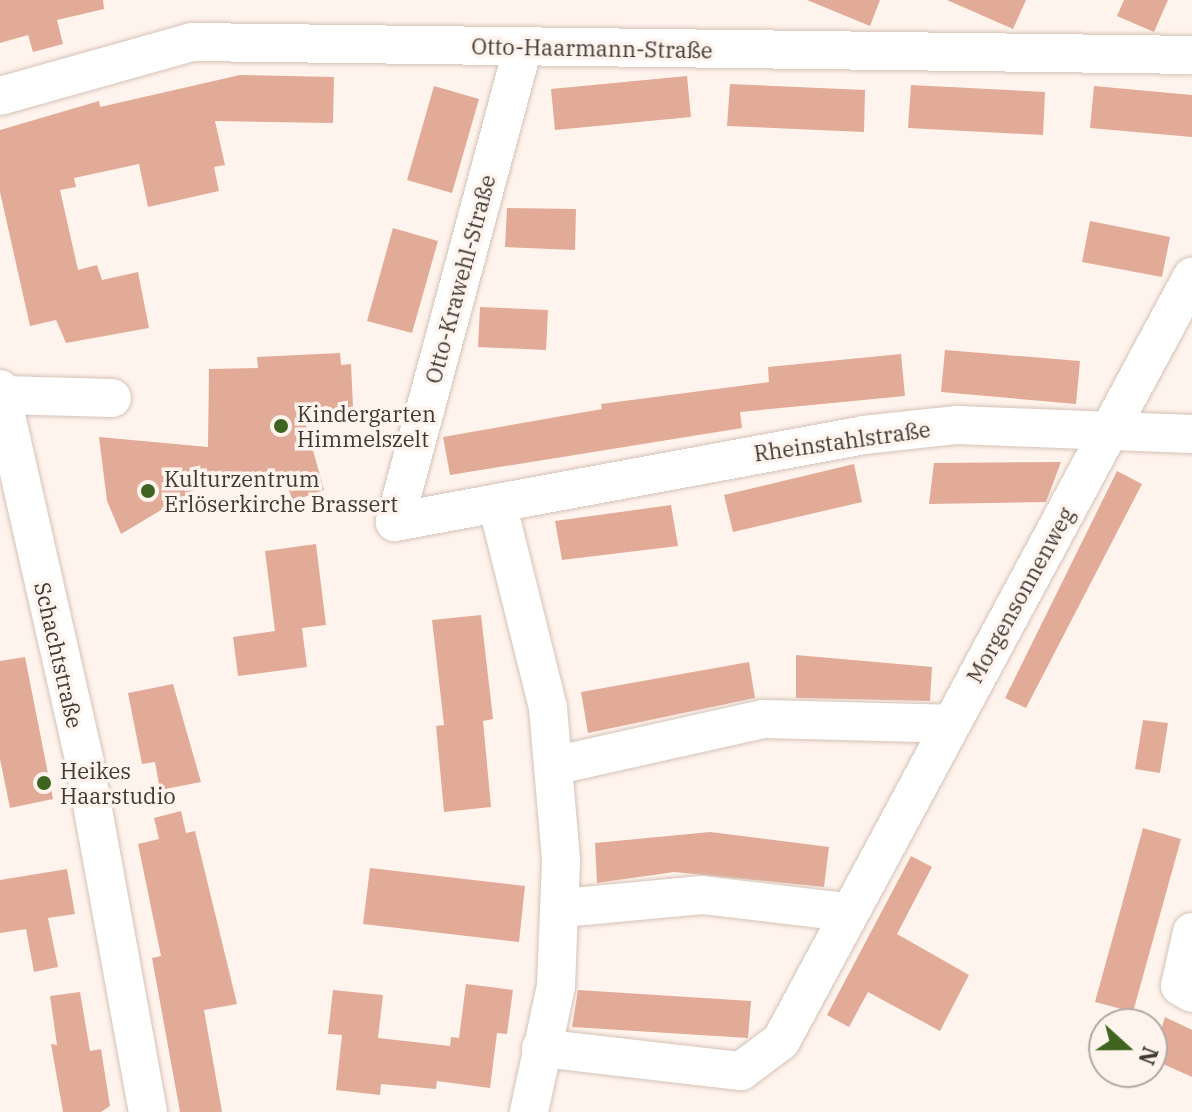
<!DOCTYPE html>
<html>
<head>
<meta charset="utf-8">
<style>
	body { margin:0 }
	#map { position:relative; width:1192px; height:1112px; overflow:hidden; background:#fff4ed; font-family:"IBM Plex Serif",serif }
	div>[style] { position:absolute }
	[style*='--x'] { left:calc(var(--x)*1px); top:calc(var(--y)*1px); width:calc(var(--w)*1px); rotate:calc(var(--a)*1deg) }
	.building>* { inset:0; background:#e2ab98 }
	.roads { filter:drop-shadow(0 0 2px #d5c3b8) drop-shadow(0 0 2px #d5c3b8) }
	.minor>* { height:38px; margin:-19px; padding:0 19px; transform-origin:19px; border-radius:19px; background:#fff }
	.dots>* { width:22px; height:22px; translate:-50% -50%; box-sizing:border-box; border:4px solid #fff4ed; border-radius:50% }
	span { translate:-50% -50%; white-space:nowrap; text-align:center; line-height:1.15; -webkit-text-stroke:7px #fff4ed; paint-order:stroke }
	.street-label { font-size:22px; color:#403934 }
	.poi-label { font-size:22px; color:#403934 }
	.left { translate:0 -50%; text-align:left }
	.north { position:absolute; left:1088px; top:1008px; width:80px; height:80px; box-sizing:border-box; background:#fff4ed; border:2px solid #b3a9a3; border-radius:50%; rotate:111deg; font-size:22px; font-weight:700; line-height:32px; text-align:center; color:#403934 }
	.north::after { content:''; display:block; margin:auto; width:28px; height:36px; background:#3e641f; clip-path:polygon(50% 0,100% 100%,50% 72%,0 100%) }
</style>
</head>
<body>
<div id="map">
	<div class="building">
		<i style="clip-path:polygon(0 0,103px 0,104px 9px,57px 20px,63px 44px,33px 52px,28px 35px,0 43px)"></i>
		<i style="clip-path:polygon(807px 0,880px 0,870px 26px)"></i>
		<i style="clip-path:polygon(947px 0,1026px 0,1013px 29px)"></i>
		<i style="clip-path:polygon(1124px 0,1168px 0,1154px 32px,1117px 16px)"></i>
		<i style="clip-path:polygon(240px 75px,334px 77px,333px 123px,215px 121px,225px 165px,214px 167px,219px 191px,148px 207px,139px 164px,74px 178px,76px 187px,60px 190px,78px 270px,97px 265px,102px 280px,138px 272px,149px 328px,66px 343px,56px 320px,30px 326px,0 192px,0 130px,99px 101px,100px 107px)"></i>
		<i style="clip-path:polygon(687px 76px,691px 117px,555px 130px,551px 89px)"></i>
		<i style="clip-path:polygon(730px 84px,865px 90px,864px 132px,727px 126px)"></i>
		<i style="clip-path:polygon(911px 85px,1045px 92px,1043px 135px,908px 128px)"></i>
		<i style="clip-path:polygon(434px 86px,479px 99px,452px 193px,407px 180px)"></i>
		<i style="clip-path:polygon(1094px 86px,1192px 95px,1192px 137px,1090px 128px)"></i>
		<i style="clip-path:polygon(507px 208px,576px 209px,575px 250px,505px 247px)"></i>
		<i style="clip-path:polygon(1090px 221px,1170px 237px,1162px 277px,1082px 262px)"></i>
		<i style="clip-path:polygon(393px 228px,438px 241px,412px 333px,367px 321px)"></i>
		<i style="clip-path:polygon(480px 307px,548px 310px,546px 350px,478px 347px)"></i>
		<i style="clip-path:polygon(945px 350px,1080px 361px,1076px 404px,941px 392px)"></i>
		<i style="clip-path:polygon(340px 353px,341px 365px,351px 364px,353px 407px,303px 414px,324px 490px,293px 501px,284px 478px,255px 483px,254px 471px,208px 482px,121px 534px,107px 501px,99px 437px,208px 447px,209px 369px,258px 368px,257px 357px)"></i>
		<i style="clip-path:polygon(901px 354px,905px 396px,740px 412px,742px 428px,450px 475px,443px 437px,602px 409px,601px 404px,769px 382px,768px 367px)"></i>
		<i style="clip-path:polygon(1061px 462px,1046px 502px,929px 504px,934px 463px)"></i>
		<i style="clip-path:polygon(854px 464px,862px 502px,733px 532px,724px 495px)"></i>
		<i style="clip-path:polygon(1117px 471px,1142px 484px,1026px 708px,1005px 698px)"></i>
		<i style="clip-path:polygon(671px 505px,678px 546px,562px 560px,555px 521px)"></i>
		<i style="clip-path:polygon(316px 544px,326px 625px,302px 628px,307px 667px,238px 676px,233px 637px,275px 631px,265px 551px)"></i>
		<i style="clip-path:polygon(481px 615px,493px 719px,483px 721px,491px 807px,444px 812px,436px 726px,444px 725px,432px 620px)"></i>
		<i style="clip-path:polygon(796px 655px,932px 667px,930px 701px,796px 698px)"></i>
		<i style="clip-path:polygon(25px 657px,53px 799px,10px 808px,0 759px,0 661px)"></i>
		<i style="clip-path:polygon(749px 662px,755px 698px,588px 733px,581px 692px)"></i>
		<i style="clip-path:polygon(173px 684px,201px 782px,160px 790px,155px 762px,142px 764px,128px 693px)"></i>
		<i style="clip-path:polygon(1143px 720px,1168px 723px,1160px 773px,1135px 769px)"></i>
		<i style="clip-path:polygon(181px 811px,186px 833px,195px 831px,237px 1004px,204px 1010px,222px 1112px,180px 1112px,152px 958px,161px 956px,138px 844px,159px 839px,154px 818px)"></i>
		<i style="clip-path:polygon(1143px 828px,1181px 839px,1133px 1012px,1095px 1002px)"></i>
		<i style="clip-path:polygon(710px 832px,829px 847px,824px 887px,674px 872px,597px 883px,595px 843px)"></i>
		<i style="clip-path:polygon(911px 856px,932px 867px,897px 934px,969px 975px,940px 1031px,868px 992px,849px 1027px,827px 1015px)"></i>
		<i style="clip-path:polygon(370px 868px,525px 886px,519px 942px,363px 924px)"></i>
		<i style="clip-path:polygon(67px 869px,75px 914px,48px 918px,58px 967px,34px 972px,26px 929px,0 933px,0 880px)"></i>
		<i style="clip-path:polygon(466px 984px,513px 990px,507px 1034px,497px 1033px,490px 1088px,437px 1081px,436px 1089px,381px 1084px,380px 1095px,336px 1090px,342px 1035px,328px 1034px,333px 990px,383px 995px,378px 1038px,450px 1046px,451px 1037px,459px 1038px)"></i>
		<i style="clip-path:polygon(578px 990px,751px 1001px,748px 1038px,572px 1027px)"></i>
		<i style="clip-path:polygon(80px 992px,90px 1051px,101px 1049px,110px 1106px,101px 1112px,63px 1112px,51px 1044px,57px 1045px,50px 996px)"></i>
		<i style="clip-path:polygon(1165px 1017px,1192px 1030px,1192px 1077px,1152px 1059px)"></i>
	</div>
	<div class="roads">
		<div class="minor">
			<i style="--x:523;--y:47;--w:492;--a:105.1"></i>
			<i style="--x:395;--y:522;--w:476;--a:-10.5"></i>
			<i style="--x:863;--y:435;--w:95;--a:-6.1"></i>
			<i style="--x:957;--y:425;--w:235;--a:2.2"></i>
			<i style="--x:0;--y:96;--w:199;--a:-15.7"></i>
			<i style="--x:192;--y:42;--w:1000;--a:0.74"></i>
			<i style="--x:0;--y:389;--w:380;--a:77.2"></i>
			<i style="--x:84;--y:760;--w:358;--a:79.7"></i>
			<i style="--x:2;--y:395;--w:110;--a:1.6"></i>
			<i style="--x:497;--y:503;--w:211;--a:76"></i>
			<i style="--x:548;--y:708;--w:154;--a:85.1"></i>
			<i style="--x:561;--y:861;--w:125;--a:92.3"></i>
			<i style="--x:556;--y:986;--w:129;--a:102.1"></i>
			<i style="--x:553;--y:766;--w:216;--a:-12.6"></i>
			<i style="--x:764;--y:719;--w:185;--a:1.5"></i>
			<i style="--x:562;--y:908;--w:141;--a:-5.3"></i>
			<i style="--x:702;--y:895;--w:146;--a:6.7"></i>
			<i style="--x:1192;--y:932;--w:55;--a:102.5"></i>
			<i style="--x:1180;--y:986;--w:14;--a:30"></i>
			<i style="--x:541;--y:1048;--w:201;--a:6.6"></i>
			<i style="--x:741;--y:1071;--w:50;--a:-36.9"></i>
			<i style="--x:781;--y:1041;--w:868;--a:-61.72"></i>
		</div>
	</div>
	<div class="dots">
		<i style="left:281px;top:426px;background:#3e641f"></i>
		<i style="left:148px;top:491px;background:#3e641f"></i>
		<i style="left:44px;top:783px;background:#3e641f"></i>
	</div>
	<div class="street-label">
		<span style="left:592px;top:48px;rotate:1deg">Otto-Haarmann-Straße</span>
		<span style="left:460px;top:279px;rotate:-75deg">Otto-Krawehl-Straße</span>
		<span style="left:842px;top:441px;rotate:-8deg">Rheinstahlstraße</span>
		<span style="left:1020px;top:595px;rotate:-61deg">Morgensonnenweg</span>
		<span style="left:59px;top:655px;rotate:77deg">Schachtstraße</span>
	</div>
	<div class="poi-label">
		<span class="left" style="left:297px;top:426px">Kindergarten<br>Himmelszelt</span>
		<span class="left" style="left:164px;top:491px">Kulturzentrum<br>Erlöserkirche Brassert</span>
		<span class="left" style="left:60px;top:783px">Heikes<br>Haarstudio</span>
	</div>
	<div class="north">N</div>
</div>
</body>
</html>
